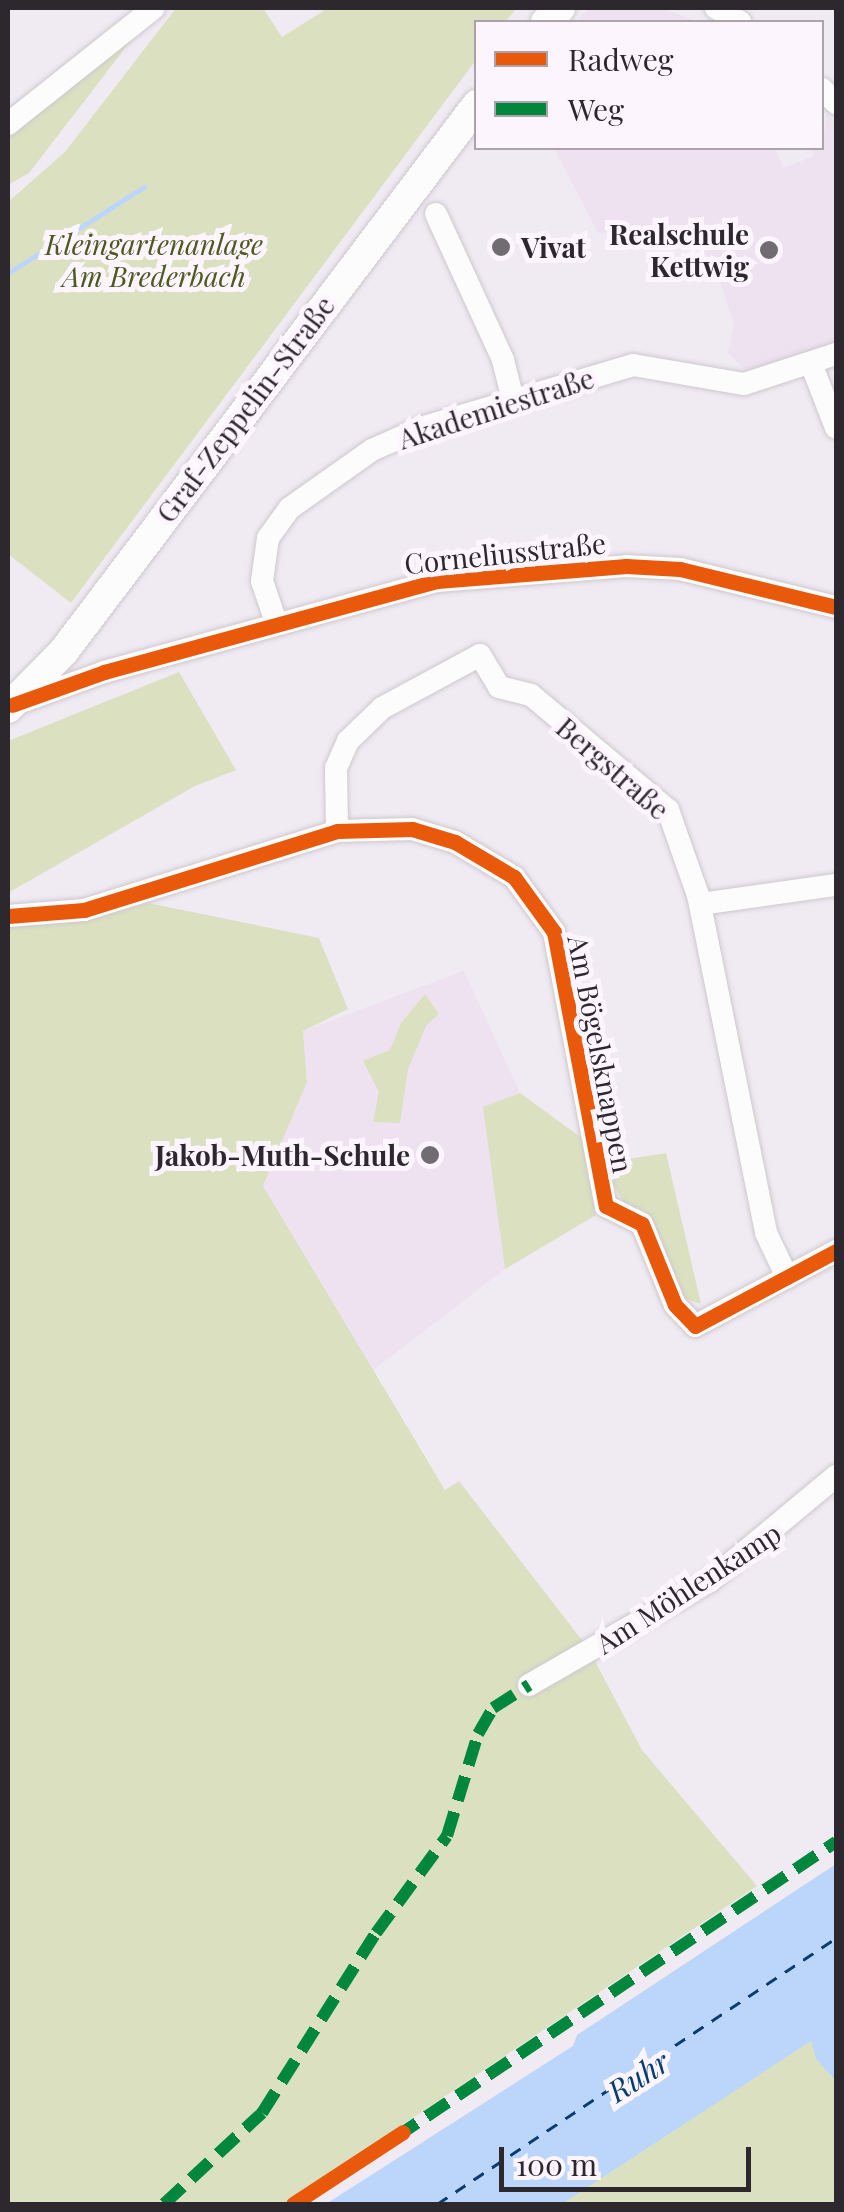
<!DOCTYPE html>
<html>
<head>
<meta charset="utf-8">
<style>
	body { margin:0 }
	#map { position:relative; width:844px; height:2212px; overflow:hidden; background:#f0eaf2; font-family:"Playfair Display",serif }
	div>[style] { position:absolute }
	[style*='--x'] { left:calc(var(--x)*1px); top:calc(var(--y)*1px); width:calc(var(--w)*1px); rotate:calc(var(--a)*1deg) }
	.built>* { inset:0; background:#eee1f0 }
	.green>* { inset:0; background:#dbe1c0 }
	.water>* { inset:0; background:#bbd6fa }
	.stream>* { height:5px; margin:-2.5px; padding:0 2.5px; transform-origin:2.5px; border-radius:2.5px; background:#bbd6fa }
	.ferry>* { height:2.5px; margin-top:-1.25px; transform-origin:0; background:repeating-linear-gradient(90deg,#063d72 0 12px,transparent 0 22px) }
	.roads { filter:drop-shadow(0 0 2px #cdc8ce) drop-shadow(0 0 2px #cdc8ce) }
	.minor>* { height:22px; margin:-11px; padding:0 11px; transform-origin:11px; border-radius:11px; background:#fdfcfd }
	.major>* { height:30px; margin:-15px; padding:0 15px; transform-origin:15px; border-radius:15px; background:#fdfcfd }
	.quiet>* { height:12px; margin-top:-6px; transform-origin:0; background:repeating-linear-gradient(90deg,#00873e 0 25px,transparent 0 37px) }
	.cycleway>* { height:15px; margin:-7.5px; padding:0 7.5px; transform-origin:7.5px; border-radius:7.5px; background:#e8590c }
	.dots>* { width:28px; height:28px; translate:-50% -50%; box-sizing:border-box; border:5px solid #fdf5fe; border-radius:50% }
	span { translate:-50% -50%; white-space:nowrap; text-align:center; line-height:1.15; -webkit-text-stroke:10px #fdf5fe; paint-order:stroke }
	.poi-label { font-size:28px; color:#2d282d; font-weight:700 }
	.right { translate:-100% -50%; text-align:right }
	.left { translate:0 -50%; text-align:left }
	.park-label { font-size:28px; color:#4e5821; font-style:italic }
	.street-label { font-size:28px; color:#2d282d }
	.water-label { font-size:30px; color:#063d72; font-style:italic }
	.frame { position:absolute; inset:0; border:10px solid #2d282d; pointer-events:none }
	.legend { position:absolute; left:474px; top:20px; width:350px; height:130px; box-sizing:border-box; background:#fdf5fe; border:2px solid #aaa3aa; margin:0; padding:12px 18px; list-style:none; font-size:30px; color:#2d282d }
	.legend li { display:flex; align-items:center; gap:20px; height:50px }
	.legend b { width:50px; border:2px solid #aaa3aa }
	.scale { position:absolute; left:499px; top:2147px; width:252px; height:45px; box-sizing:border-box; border:5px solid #2d282d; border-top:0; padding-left:12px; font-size:30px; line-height:35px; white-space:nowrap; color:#2d282d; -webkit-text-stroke:8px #fdf5fe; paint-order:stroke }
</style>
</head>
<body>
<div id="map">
	<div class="built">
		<i style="clip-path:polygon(589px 8px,663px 8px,697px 22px,575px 22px)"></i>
		<i style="clip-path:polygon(827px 114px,836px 123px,836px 345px,751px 376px,728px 353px,734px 324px,715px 266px,684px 229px,598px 233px,554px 148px,774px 148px,784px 168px,814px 156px,811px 148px,822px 148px)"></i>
		<i style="clip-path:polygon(464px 971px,520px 1093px,583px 1139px,596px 1215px,505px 1269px,372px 1371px,262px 1186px,307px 1082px,303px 1031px)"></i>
	</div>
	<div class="green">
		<i style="clip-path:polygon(176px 8px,263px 8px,282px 37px,328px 8px,517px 8px,505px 22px,477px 22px,476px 60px,71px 603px,8px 554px,8px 202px,65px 152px)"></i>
		<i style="clip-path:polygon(136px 34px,29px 173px,8px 185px,8px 136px)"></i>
		<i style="clip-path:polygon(179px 672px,236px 770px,195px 786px,8px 893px,8px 741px)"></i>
		<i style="clip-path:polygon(148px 903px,319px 938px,348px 1009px,303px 1031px,307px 1082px,263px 1186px,445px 1490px,459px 1481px,588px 1648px,642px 1750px,757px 1886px,285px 2204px,8px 2204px,8px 924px,85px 918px)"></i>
		<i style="clip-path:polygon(425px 994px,439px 1014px,426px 1026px,408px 1069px,400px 1123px,373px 1122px,379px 1092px,363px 1061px,390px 1050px,401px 1023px)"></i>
		<i style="clip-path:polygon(520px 1093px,583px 1139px,596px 1215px,505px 1269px,483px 1107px)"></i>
		<i style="clip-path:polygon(666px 1153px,701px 1304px,683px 1298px,648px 1213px,622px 1201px,603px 1163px)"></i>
		<i style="clip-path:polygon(812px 2041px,836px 2081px,836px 2204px,440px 2204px)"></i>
	</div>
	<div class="water">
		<i style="clip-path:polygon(836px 1864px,836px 2081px,816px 2059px,811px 2041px,562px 2204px,326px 2204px,573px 2046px,577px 2035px)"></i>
	</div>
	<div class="stream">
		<i style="--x:8;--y:273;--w:161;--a:-32.3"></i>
	</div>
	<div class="ferry">
		<i style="--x:437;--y:2204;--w:480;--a:-33.7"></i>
	</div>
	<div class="roads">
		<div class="minor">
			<i style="--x:716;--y:8;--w:28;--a:30"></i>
			<i style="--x:822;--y:89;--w:20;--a:45"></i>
			<i style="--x:8;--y:124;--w:186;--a:-38.5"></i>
			<i style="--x:436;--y:214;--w:161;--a:65.3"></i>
			<i style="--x:503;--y:360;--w:41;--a:76"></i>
			<i style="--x:812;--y:366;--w:66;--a:68.8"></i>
			<i style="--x:276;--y:622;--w:43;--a:-108.9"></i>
			<i style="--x:262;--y:581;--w:43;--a:-82.1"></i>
			<i style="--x:268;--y:538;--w:37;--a:-54"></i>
			<i style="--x:290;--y:508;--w:100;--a:-35.3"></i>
			<i style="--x:372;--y:450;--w:57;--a:-23.9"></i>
			<i style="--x:424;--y:427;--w:218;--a:-16.5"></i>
			<i style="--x:633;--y:365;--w:113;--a:9.7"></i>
			<i style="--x:744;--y:384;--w:97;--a:-18.1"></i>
			<i style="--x:13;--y:705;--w:97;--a:-19.9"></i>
			<i style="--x:104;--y:672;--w:345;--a:-15.3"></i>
			<i style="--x:437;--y:581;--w:190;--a:-4.5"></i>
			<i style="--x:626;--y:566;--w:54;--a:3.2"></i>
			<i style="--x:680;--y:569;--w:161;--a:13.7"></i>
			<i style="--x:337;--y:831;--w:63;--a:-90.9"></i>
			<i style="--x:336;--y:768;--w:30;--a:-66"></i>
			<i style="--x:348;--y:741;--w:47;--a:-44.1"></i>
			<i style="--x:382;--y:708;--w:111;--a:-28.4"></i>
			<i style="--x:480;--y:655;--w:37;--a:59"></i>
			<i style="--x:499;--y:687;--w:33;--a:14"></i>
			<i style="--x:531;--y:695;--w:179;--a:40"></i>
			<i style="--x:668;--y:810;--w:90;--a:70.6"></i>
			<i style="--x:698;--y:895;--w:345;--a:78.6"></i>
			<i style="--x:766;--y:1233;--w:49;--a:64.5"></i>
			<i style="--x:700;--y:904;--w:137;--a:-8"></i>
			<i style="--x:8;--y:916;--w:76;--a:-4.5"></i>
			<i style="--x:84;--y:910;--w:265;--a:-17.3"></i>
			<i style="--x:337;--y:831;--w:75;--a:-1.5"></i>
			<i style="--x:412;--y:829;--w:45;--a:16.8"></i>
			<i style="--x:455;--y:842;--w:69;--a:30.7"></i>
			<i style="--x:514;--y:877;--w:68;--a:54"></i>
			<i style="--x:554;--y:932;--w:279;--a:79.3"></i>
			<i style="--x:606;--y:1206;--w:40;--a:26.6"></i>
			<i style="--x:642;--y:1224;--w:87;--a:67.8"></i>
			<i style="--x:675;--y:1305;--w:29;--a:46"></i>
			<i style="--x:695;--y:1326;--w:160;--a:-28"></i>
			<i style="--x:529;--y:1685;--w:209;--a:-29.9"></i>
			<i style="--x:710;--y:1581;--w:164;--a:-39.8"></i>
		</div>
		<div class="major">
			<i style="--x:546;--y:22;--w:20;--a:-45"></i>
			<i style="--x:8;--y:708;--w:80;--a:-45.5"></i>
			<i style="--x:64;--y:651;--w:685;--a:-52.9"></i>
		</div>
	</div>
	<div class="quiet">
		<i style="--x:396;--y:2137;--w:530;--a:-33.84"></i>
		<i style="--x:164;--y:2204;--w:134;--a:-42.9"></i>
		<i style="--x:262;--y:2113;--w:213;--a:-57.7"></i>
		<i style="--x:376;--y:1933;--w:120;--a:-53.8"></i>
		<i style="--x:447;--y:1836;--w:107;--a:-73.1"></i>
		<i style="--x:478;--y:1734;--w:30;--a:-60"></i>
		<i style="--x:493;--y:1708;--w:43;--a:-32.6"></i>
	</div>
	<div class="cycleway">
		<i style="--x:12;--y:705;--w:98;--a:-19.7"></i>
		<i style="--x:104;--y:672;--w:345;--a:-15.3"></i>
		<i style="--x:437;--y:581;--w:190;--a:-4.5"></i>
		<i style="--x:626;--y:566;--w:54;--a:3.2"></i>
		<i style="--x:680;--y:569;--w:161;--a:13.7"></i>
		<i style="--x:8;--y:916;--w:76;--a:-4.5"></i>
		<i style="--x:84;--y:910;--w:265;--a:-17.3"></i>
		<i style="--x:337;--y:831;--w:75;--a:-1.5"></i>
		<i style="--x:412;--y:829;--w:45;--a:16.8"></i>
		<i style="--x:455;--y:842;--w:69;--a:30.7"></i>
		<i style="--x:514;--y:877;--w:68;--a:54"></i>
		<i style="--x:554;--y:932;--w:279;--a:79.3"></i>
		<i style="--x:606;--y:1206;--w:40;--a:26.6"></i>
		<i style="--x:642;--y:1224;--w:87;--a:67.8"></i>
		<i style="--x:675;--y:1305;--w:29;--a:46"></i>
		<i style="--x:695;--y:1326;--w:160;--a:-28"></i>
		<i style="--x:293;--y:2204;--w:131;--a:-33.2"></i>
	</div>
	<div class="dots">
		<i style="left:501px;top:247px;background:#716c72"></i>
		<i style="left:769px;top:250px;background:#716c72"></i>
		<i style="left:430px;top:1155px;background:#716c72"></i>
	</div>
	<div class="poi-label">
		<span class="right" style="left:749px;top:250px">Realschule<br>Kettwig</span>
		<span class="left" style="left:521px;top:247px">Vivat</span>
		<span class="right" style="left:410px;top:1155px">Jakob-Muth-Schule</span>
	</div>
	<div class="park-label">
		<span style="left:154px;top:260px">Kleingartenanlage<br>Am Brederbach</span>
	</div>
	<div class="street-label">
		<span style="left:496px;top:408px;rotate:-18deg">Akademiestraße</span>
		<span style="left:245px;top:409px;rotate:-53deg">Graf-Zeppelin-Straße</span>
		<span style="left:505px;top:553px;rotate:-6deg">Corneliusstraße</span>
		<span style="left:613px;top:768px;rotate:41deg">Bergstraße</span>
		<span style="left:601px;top:1054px;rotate:79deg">Am Bögelsknappen</span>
		<span style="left:688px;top:1588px;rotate:-33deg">Am Möhlenkamp</span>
	</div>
	<div class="water-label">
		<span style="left:638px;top:2076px;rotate:-33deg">Ruhr</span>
	</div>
	<div class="frame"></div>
	<ul class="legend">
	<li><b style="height:12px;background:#e8590c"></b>Radweg</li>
	<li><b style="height:12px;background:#00873e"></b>Weg</li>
	</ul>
	<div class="scale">100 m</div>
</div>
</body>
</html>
